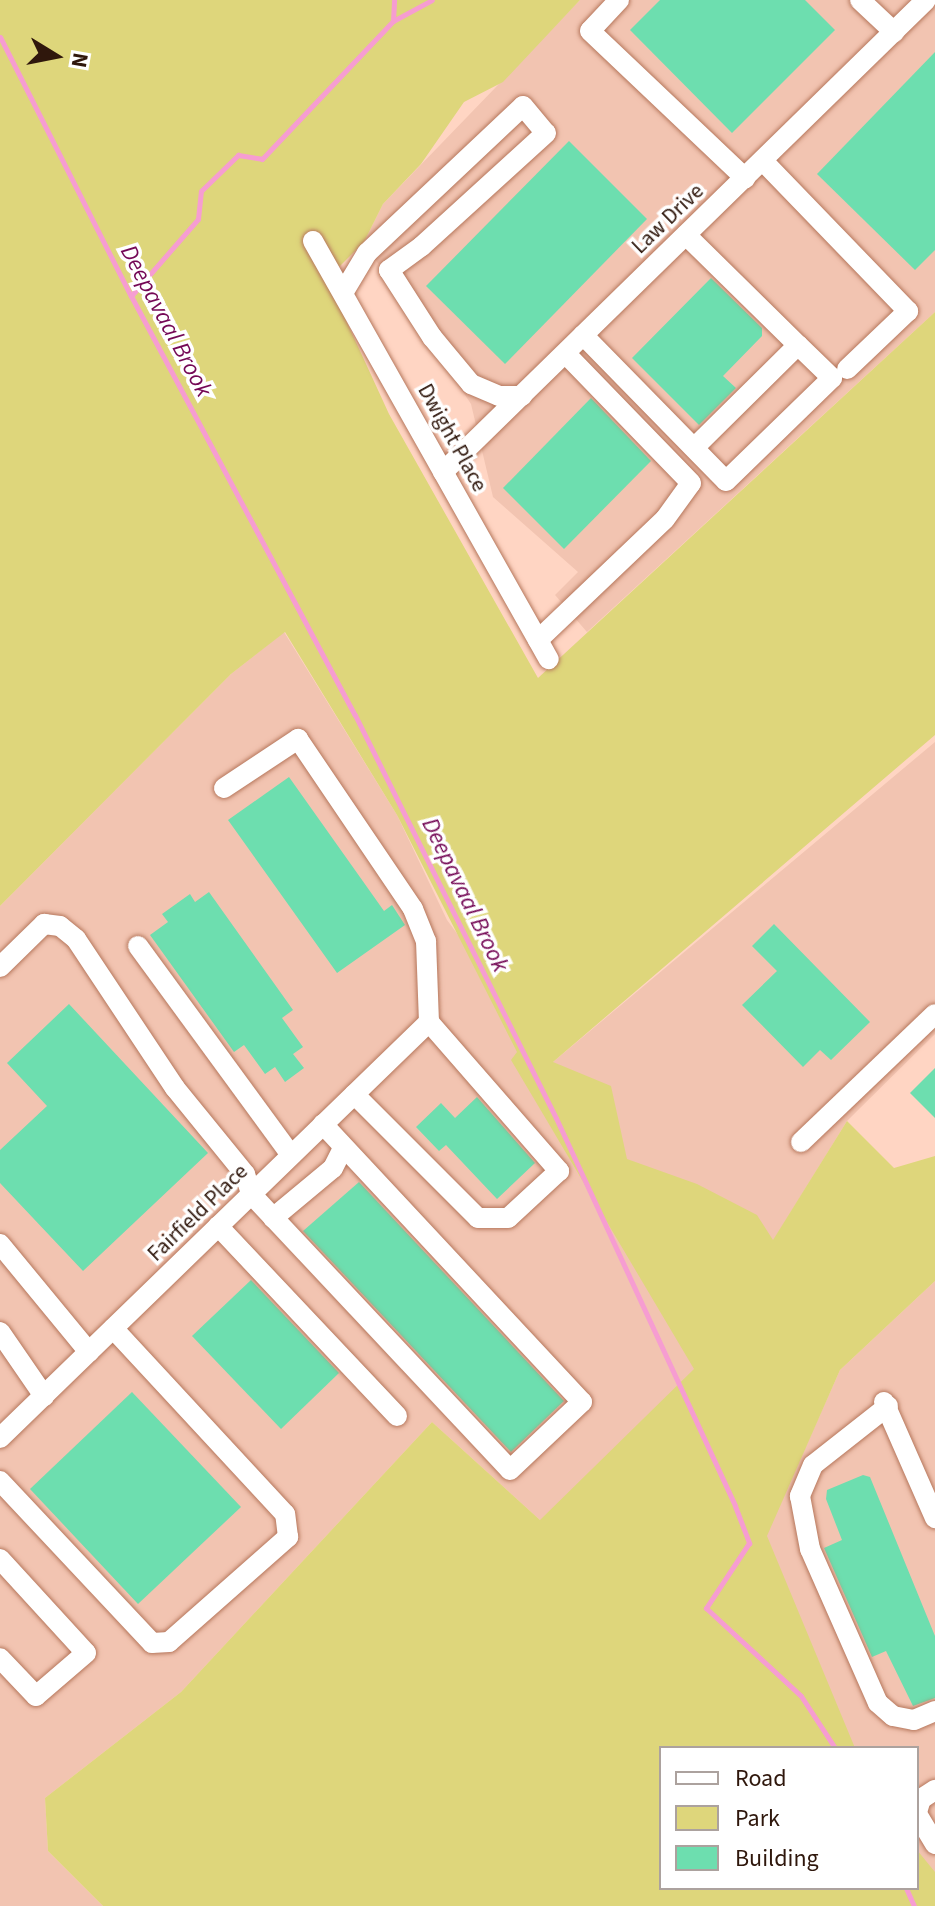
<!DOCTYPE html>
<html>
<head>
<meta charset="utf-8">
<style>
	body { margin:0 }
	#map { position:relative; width:935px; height:1906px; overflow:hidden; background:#ffd5c3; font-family:"Source Sans 3",sans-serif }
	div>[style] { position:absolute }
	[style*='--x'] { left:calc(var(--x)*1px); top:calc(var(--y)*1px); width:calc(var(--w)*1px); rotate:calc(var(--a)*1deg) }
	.built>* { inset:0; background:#f2c4b1 }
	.green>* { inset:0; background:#ded67b }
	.stream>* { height:5px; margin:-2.5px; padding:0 2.5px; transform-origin:2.5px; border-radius:2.5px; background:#f69dd1 }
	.building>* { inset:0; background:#6ddeaf }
	.roads { filter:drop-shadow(0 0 2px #b6775c) drop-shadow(0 0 2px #b6775c) }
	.minor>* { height:20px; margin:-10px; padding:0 10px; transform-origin:10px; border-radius:10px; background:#fff }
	span { translate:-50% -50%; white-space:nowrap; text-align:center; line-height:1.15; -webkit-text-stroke:7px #fff; paint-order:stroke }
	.street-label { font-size:22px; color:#2f170c }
	.water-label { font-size:24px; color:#740855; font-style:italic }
	.legend { position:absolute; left:659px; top:1746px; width:260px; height:144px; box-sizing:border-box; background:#fff; border:2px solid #aca29e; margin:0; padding:10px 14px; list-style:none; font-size:24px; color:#2f170c }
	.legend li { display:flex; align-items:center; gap:16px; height:40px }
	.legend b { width:40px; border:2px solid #aca29e }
	.north { position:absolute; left:16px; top:16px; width:80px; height:80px; -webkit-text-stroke:6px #fff; paint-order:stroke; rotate:100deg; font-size:22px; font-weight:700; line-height:32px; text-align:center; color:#2f170c }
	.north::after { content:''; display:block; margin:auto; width:28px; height:36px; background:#2f170c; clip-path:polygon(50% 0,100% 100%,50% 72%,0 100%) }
</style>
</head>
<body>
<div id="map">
	<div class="built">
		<i style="clip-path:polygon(580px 0,935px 0,935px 312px,587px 632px,555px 595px,578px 572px,493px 497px,471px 404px,364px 242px,383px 204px)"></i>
		<i style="clip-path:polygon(evenodd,284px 632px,397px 815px,447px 920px,553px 1062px,935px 742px,935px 1034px,847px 1121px,694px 1369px,788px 1587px,766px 1536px,840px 1370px,935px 1281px,935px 1906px,149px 1906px,540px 1520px,432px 1422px,181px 1692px,45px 1798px,48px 1851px,103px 1906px,0 1906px,0 906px,231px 674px,284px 632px,661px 1748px,917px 1748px,917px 1888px,661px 1888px,661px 1748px)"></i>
	</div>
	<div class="green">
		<i style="clip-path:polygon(0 0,580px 0,503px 82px,464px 102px,421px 164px,383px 204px,364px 242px,327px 279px,389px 414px,538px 678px,935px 312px,935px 735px,553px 1062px,611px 1086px,627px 1159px,697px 1184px,757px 1215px,773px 1240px,847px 1121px,894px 1168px,935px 1156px,935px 1281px,840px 1370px,767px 1536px,855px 1748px,661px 1748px,661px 1888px,917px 1888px,917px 1850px,935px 1872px,935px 1906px,103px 1906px,48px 1851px,45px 1798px,181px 1692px,432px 1422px,540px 1520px,694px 1369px,511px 1060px,517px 1052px,397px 815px,285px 632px,231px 674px,0 906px)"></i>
	</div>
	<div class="stream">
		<i style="--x:393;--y:21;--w:44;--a:-28.3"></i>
		<i style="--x:0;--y:37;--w:290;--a:63.2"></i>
		<i style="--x:131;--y:296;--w:475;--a:61.9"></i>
		<i style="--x:355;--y:715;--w:450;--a:63.5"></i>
		<i style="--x:556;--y:1118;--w:427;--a:65.2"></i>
		<i style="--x:735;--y:1506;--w:40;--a:69"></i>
		<i style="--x:749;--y:1543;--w:78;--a:123.5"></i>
		<i style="--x:706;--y:1608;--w:129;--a:42.8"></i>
		<i style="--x:801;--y:1696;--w:62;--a:56.8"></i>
		<i style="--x:131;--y:296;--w:102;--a:-49"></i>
		<i style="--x:198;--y:219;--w:28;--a:-84"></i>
		<i style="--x:201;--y:191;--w:52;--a:-44.2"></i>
		<i style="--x:238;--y:155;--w:24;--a:9"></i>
		<i style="--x:262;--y:159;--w:190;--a:-46.5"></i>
		<i style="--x:393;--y:21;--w:21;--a:-87"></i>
		<i style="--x:906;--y:1888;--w:20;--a:66"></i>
	</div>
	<div class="building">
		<i style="clip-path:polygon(660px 0,805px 0,835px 30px,732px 133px,630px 30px)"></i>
		<i style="clip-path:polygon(935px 52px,935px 250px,915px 270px,817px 174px)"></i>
		<i style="clip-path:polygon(569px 141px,647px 219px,505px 364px,426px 286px)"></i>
		<i style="clip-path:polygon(711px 278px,762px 328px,762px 336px,723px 376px,736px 388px,699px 425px,632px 358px)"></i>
		<i style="clip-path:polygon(591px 398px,651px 461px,564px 549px,503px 488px)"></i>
		<i style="clip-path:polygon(289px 777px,384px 911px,392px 905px,405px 925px,337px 973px,228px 820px)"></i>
		<i style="clip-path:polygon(209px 892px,293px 1010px,282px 1018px,303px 1047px,293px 1054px,304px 1068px,285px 1082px,275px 1067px,265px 1074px,244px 1045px,234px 1052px,150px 935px,168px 922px,162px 914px,190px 894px,195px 902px)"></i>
		<i style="clip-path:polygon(774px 924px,870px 1022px,831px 1060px,820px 1050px,803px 1067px,742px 1005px,777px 971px,752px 946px)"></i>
		<i style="clip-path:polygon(69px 1004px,208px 1153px,83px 1271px,0 1183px,0 1150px,47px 1106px,7px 1063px)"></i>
		<i style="clip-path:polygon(935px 1068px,935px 1118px,910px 1093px)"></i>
		<i style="clip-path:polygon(477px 1097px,535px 1163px,497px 1199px,446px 1145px,439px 1151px,416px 1127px,441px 1103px,455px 1118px)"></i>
		<i style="clip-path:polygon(359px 1182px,564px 1401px,511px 1452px,303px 1231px)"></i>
		<i style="clip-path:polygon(251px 1280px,339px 1373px,281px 1429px,192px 1336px)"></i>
		<i style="clip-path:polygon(132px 1392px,241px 1507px,138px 1604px,30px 1489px)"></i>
		<i style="clip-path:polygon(863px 1475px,870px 1477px,935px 1636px,935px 1698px,913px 1706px,886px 1651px,872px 1657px,824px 1548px,842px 1540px,826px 1499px,827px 1490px)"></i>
	</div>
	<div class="roads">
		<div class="minor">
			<i style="--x:619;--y:0;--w:42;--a:133.1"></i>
			<i style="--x:590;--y:31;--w:214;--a:43.5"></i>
			<i style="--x:860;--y:0;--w:47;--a:43.3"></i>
			<i style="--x:763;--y:161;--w:209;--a:46"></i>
			<i style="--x:908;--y:311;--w:84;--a:136.4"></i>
			<i style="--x:686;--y:235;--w:157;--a:44.5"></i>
			<i style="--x:313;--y:241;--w:480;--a:60.6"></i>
			<i style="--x:343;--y:293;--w:47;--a:-59"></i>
			<i style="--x:367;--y:253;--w:214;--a:-43.3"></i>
			<i style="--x:523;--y:106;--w:35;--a:50"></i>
			<i style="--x:546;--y:133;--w:168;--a:137.7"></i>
			<i style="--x:422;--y:246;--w:41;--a:144"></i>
			<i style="--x:389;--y:270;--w:80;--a:57.3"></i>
			<i style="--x:432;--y:337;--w:61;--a:50.3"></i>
			<i style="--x:471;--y:384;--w:30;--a:23"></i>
			<i style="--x:499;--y:396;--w:23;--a:0"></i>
			<i style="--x:583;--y:335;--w:204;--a:45.6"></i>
			<i style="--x:726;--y:481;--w:148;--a:-44.2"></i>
			<i style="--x:832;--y:378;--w:47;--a:-135.9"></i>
			<i style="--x:798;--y:345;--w:145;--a:135.3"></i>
			<i style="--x:443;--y:472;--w:675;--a:-44.34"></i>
			<i style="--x:538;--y:640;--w:175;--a:-43.6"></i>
			<i style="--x:665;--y:519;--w:44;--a:-54.2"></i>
			<i style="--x:691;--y:483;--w:180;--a:-134.1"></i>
			<i style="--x:224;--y:788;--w:89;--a:-33.5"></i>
			<i style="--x:298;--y:739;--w:205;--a:55.9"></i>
			<i style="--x:413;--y:909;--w:35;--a:68"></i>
			<i style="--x:426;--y:941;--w:81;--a:87.9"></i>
			<i style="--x:429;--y:1022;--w:198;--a:48.9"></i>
			<i style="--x:559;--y:1171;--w:69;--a:137.3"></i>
			<i style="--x:508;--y:1218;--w:30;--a:180"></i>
			<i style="--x:478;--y:1218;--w:175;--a:-135"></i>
			<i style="--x:138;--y:946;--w:259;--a:53.8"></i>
			<i style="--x:0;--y:967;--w:62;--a:-44.3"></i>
			<i style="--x:44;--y:924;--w:16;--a:7"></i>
			<i style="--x:60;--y:926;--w:21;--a:39"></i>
			<i style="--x:76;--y:939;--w:179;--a:56.4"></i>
			<i style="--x:175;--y:1088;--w:111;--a:50.9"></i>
			<i style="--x:245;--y:1174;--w:21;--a:73"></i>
			<i style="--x:251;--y:1194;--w:378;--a:46.8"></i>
			<i style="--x:510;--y:1470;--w:99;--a:-43.4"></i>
			<i style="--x:582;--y:1402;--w:380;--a:-133"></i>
			<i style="--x:801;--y:1142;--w:185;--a:-43.7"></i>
			<i style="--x:273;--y:1218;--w:78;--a:-39.8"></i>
			<i style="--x:333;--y:1168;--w:22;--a:-63"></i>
			<i style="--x:218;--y:1226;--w:261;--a:46.7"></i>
			<i style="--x:0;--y:1244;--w:140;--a:50.5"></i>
			<i style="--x:0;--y:1332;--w:78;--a:55.5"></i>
			<i style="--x:884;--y:1402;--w:127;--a:66.3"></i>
			<i style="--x:888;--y:1406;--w:95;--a:141.8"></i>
			<i style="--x:813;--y:1465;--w:34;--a:113"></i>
			<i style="--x:800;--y:1496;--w:54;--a:79.3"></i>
			<i style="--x:810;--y:1549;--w:168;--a:66.2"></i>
			<i style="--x:878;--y:1703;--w:20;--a:41"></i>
			<i style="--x:893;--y:1716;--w:21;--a:11"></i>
			<i style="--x:914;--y:1720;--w:23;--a:-23"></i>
			<i style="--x:0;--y:1438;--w:598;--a:-44.12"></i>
			<i style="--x:0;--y:1481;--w:222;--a:46.8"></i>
			<i style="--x:152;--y:1643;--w:17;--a:-3"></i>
			<i style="--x:169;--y:1642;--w:159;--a:-41.4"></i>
			<i style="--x:288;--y:1537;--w:23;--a:-97"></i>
			<i style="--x:285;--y:1514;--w:253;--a:-132.8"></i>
			<i style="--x:0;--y:1559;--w:127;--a:47.5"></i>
			<i style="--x:86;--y:1653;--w:66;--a:139.3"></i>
			<i style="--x:36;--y:1696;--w:52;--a:-133.5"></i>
			<i style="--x:917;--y:1812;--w:14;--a:-73"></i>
			<i style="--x:921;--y:1799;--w:17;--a:-33"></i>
			<i style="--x:917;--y:1814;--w:35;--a:59"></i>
		</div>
	</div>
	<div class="street-label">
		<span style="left:668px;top:219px;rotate:-44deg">Law Drive</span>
		<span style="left:452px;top:438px;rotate:61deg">Dwight Place</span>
		<span style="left:198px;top:1213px;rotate:-44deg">Fairfield Place</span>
	</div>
	<div class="water-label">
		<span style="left:166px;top:321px;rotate:62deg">Deepavaal Brook</span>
		<span style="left:465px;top:895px;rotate:64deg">Deepavaal Brook</span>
	</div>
	<ul class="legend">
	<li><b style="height:10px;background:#fff"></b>Road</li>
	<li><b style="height:22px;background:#ded67b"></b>Park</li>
	<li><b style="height:22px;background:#6ddeaf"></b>Building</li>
	</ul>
	<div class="north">N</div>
</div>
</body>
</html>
